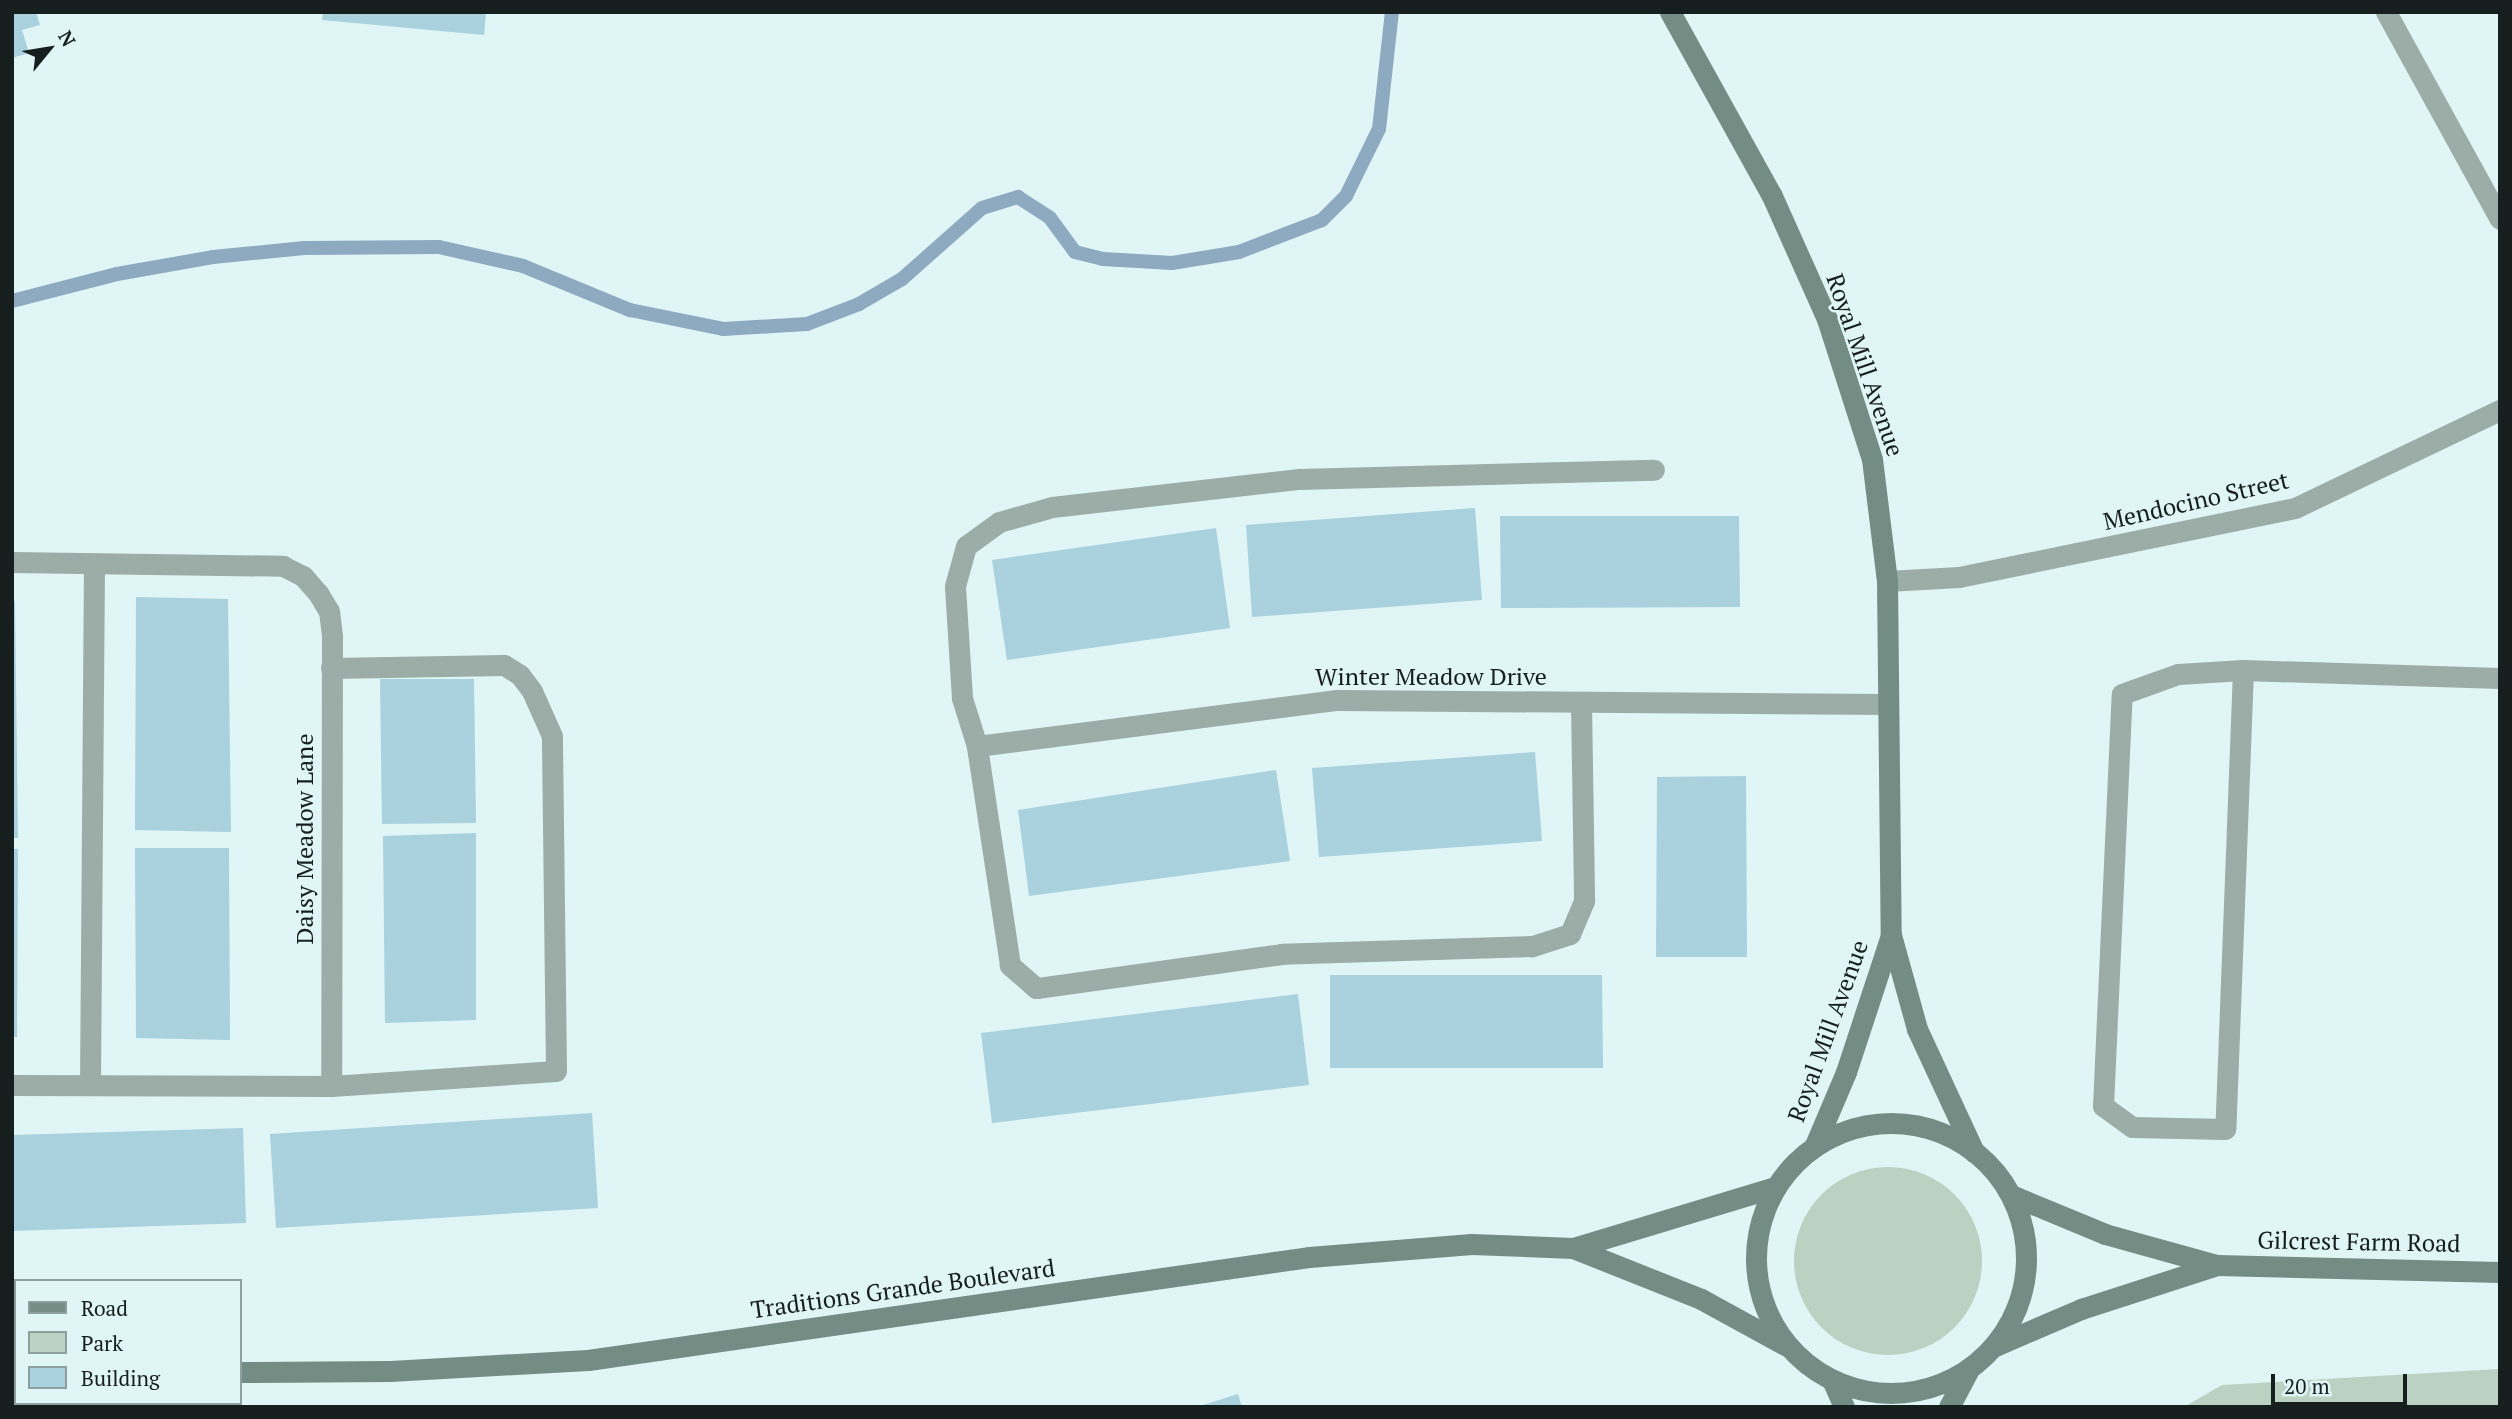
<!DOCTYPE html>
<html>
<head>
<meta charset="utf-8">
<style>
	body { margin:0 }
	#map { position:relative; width:2512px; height:1419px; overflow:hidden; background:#e0f5f5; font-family:"PT Serif",serif }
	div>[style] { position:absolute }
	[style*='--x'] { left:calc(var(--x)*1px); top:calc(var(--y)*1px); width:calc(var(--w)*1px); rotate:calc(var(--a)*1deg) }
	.green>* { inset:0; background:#bbd1c1 }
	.round { border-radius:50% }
	.stream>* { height:14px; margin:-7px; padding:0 7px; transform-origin:7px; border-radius:7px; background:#8daac1 }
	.building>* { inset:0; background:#a9d1de }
	.lane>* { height:21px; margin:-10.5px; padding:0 10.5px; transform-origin:10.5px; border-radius:10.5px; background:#9cada8 }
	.street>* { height:21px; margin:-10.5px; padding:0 10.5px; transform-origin:10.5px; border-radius:10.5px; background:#9cada8 }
	.secondary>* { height:21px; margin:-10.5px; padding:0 10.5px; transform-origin:10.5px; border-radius:10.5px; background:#738d85 }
	.secondary>.ring { margin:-10.5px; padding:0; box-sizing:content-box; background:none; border:21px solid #738d85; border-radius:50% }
	span { translate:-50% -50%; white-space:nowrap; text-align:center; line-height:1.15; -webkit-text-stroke:5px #e0f5f5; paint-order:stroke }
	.street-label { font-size:24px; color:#161e1e }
	.frame { position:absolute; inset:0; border:14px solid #161e1e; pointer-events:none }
	.legend { position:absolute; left:14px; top:1279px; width:228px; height:126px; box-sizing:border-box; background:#e0f5f5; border:2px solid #8f9f9f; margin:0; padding:9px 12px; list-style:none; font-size:21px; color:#161e1e }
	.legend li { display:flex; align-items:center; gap:14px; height:35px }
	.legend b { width:35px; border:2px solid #8f9f9f }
	.north { position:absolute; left:14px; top:14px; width:70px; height:70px; -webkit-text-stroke:5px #e0f5f5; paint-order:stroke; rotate:60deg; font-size:19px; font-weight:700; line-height:28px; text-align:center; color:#161e1e }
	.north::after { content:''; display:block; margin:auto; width:24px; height:32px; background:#161e1e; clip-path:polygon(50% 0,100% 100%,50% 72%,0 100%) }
	.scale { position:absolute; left:2271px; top:1374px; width:136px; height:32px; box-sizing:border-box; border:4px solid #161e1e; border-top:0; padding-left:9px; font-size:21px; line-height:24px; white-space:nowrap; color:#161e1e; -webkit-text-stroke:5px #e0f5f5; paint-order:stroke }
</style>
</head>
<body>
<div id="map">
	<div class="green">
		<i class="round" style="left:1794px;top:1167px;width:188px;height:188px"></i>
		<i style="clip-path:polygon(2500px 1369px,2500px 1407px,2184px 1407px,2222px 1385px)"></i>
	</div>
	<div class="stream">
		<i style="--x:12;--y:301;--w:108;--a:-14.4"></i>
		<i style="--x:117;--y:274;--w:97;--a:-10"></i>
		<i style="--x:213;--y:257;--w:92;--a:-5.6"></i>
		<i style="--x:305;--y:248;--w:134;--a:-0.4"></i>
		<i style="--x:439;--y:247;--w:86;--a:12.7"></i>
		<i style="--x:523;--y:266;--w:116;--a:22.4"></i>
		<i style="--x:630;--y:310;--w:95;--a:11.5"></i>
		<i style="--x:723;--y:329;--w:84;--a:-3.4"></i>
		<i style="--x:807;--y:324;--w:56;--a:-21"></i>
		<i style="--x:859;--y:304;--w:50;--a:-30.2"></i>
		<i style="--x:902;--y:279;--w:107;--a:-41.6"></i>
		<i style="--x:982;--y:208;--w:38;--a:-17"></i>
		<i style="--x:1018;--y:197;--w:38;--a:33"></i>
		<i style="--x:1050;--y:218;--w:42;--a:53.7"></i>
		<i style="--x:1075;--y:252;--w:29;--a:14"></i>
		<i style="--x:1103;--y:259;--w:69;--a:3.3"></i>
		<i style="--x:1172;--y:263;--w:68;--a:-9.3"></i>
		<i style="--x:1239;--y:252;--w:89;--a:-21.1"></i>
		<i style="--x:1322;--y:220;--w:34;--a:-45"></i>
		<i style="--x:1346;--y:196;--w:75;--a:-63.8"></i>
		<i style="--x:1379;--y:129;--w:118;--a:-83.7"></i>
	</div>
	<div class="building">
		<i style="clip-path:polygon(12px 12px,36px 12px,40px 25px,22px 30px,29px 53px,12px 58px)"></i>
		<i style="clip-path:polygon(323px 12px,486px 12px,484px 35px,322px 20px)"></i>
		<i style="clip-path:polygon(1475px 508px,1482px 600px,1252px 617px,1246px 525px)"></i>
		<i style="clip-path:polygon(1500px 516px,1739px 516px,1740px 607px,1501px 608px)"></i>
		<i style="clip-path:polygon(1216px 528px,1230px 628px,1007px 660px,992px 560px)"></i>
		<i style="clip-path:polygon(136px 597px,228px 599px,231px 832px,135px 830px)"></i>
		<i style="clip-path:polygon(12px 601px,15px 601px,18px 838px,12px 838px)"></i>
		<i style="clip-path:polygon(380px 679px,474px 679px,476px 823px,382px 824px)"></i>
		<i style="clip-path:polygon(1535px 752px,1542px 841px,1319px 857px,1312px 768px)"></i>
		<i style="clip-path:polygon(1276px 770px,1290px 861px,1029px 896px,1018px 810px)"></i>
		<i style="clip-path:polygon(1746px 776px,1747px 957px,1656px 957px,1657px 777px)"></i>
		<i style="clip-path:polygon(476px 833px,476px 1020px,385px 1023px,383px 836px)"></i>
		<i style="clip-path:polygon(135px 848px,229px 848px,230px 1040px,136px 1038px)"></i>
		<i style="clip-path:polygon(12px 849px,18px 849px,17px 1037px,12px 1037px)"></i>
		<i style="clip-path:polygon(1330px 975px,1602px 975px,1603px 1068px,1330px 1068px)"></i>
		<i style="clip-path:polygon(1298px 994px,1309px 1085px,992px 1123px,981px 1033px)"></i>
		<i style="clip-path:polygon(592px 1113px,598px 1208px,276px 1228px,270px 1134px)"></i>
		<i style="clip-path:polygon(243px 1128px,246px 1223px,12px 1231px,12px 1135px)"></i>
		<i style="clip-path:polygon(1238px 1394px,1242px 1407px,1200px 1407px,1200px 1406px)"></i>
	</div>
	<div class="lane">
		<i style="--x:2386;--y:12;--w:236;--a:61.2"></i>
		<i style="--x:2243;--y:670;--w:459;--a:92.2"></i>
		<i style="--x:2225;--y:1129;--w:93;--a:-178.8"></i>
		<i style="--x:2132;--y:1127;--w:36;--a:-144"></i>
		<i style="--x:2103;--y:1106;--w:412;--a:-87.4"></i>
		<i style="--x:2122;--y:694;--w:59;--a:-19.7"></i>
		<i style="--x:2178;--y:674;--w:65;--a:-3.5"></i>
		<i style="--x:2243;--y:670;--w:257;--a:1.8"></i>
		<i style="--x:1581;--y:703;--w:198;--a:89.1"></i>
		<i style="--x:1584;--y:901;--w:36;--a:113"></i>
		<i style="--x:1570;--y:934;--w:40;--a:162"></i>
		<i style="--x:1532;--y:946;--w:250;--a:178.2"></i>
		<i style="--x:1282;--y:954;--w:248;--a:172.1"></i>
		<i style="--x:1036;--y:988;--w:35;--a:-139"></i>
		<i style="--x:1010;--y:965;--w:221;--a:-98.6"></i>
		<i style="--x:977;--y:746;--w:50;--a:-107.4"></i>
		<i style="--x:962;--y:698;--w:112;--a:-93.6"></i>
		<i style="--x:955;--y:586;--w:41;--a:-74.6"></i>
		<i style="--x:966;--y:546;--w:41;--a:-36"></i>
		<i style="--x:999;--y:522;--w:55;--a:-15.8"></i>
		<i style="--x:1052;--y:507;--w:249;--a:-6.5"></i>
		<i style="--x:1299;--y:479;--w:355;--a:-1.5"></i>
		<i style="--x:90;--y:1084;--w:520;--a:-89.56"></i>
		<i style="--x:331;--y:1086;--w:225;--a:-3.8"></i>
		<i style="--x:556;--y:1071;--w:335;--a:-90.7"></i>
		<i style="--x:552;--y:736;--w:49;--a:-114"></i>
		<i style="--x:532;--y:691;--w:20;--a:-127"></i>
		<i style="--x:520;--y:675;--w:19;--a:-148"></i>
		<i style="--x:504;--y:665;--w:173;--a:179"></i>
		<i style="--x:108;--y:1407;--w:4;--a:-90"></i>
	</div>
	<div class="street">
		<i style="--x:12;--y:562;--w:271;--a:0.8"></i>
		<i style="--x:283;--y:566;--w:22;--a:27"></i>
		<i style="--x:303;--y:576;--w:23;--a:49"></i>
		<i style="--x:318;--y:593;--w:21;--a:59"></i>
		<i style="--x:329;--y:611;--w:26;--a:83"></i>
		<i style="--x:332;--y:637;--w:449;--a:90.1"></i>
		<i style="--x:331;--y:1086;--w:319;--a:-179.8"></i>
		<i style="--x:1887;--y:581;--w:72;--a:-3.2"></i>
		<i style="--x:1959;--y:577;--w:343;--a:-11.6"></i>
		<i style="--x:2295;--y:508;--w:227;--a:-25.6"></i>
		<i style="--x:977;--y:746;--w:363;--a:-7.3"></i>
		<i style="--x:1337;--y:700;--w:550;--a:0.42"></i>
	</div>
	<div class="secondary">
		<i style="--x:1670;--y:12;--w:210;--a:61"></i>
		<i style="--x:1772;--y:196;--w:135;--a:65.9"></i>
		<i style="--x:1827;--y:319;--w:147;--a:72.2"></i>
		<i style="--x:1872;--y:459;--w:123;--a:83"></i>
		<i style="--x:1887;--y:581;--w:354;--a:89.4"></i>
		<i style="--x:1891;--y:935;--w:98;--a:74.5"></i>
		<i style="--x:1917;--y:1029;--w:136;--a:65.1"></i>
		<i class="ring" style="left:1756px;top:1123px;width:249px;height:249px"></i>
		<i style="--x:1815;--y:1145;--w:79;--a:-67"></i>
		<i style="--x:1846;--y:1072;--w:144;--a:-71.8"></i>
		<i style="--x:2011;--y:1195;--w:102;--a:22.5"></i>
		<i style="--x:2105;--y:1234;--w:116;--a:15.5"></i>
		<i style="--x:2217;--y:1265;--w:283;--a:1.4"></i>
		<i style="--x:1573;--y:1248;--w:138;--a:21.7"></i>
		<i style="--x:1701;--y:1299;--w:98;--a:28.7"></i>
		<i style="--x:1995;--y:1346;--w:94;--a:-23.3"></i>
		<i style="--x:2081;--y:1309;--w:143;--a:-17.9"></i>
		<i style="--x:12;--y:1372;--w:4;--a:0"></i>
		<i style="--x:240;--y:1372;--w:150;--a:-0.4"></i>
		<i style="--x:390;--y:1371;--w:198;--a:-3.2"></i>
		<i style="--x:588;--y:1360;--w:728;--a:-8.13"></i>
		<i style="--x:1309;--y:1257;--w:163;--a:-4.6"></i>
		<i style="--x:1471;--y:1244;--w:102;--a:2.2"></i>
		<i style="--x:1573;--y:1248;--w:211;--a:-16.8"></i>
		<i style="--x:1833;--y:1382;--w:27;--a:66"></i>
		<i style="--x:1949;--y:1407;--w:41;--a:-62.2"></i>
	</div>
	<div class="street-label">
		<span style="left:1865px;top:365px;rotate:71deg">Royal Mill Avenue</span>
		<span style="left:2196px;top:501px;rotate:-13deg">Mendocino Street</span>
		<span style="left:1431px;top:677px">Winter Meadow Drive</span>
		<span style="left:305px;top:839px;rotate:-90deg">Daisy Meadow Lane</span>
		<span style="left:1828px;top:1031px;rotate:-70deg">Royal Mill Avenue</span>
		<span style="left:2359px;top:1242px;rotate:1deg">Gilcrest Farm Road</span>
		<span style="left:903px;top:1289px;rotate:-8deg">Traditions Grande Boulevard</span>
	</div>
	<div class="frame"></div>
	<ul class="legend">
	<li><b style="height:9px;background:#738d85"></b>Road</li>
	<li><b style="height:19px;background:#bbd1c1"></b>Park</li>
	<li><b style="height:19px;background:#a9d1de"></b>Building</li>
	</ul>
	<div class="north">N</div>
	<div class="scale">20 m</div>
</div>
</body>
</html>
